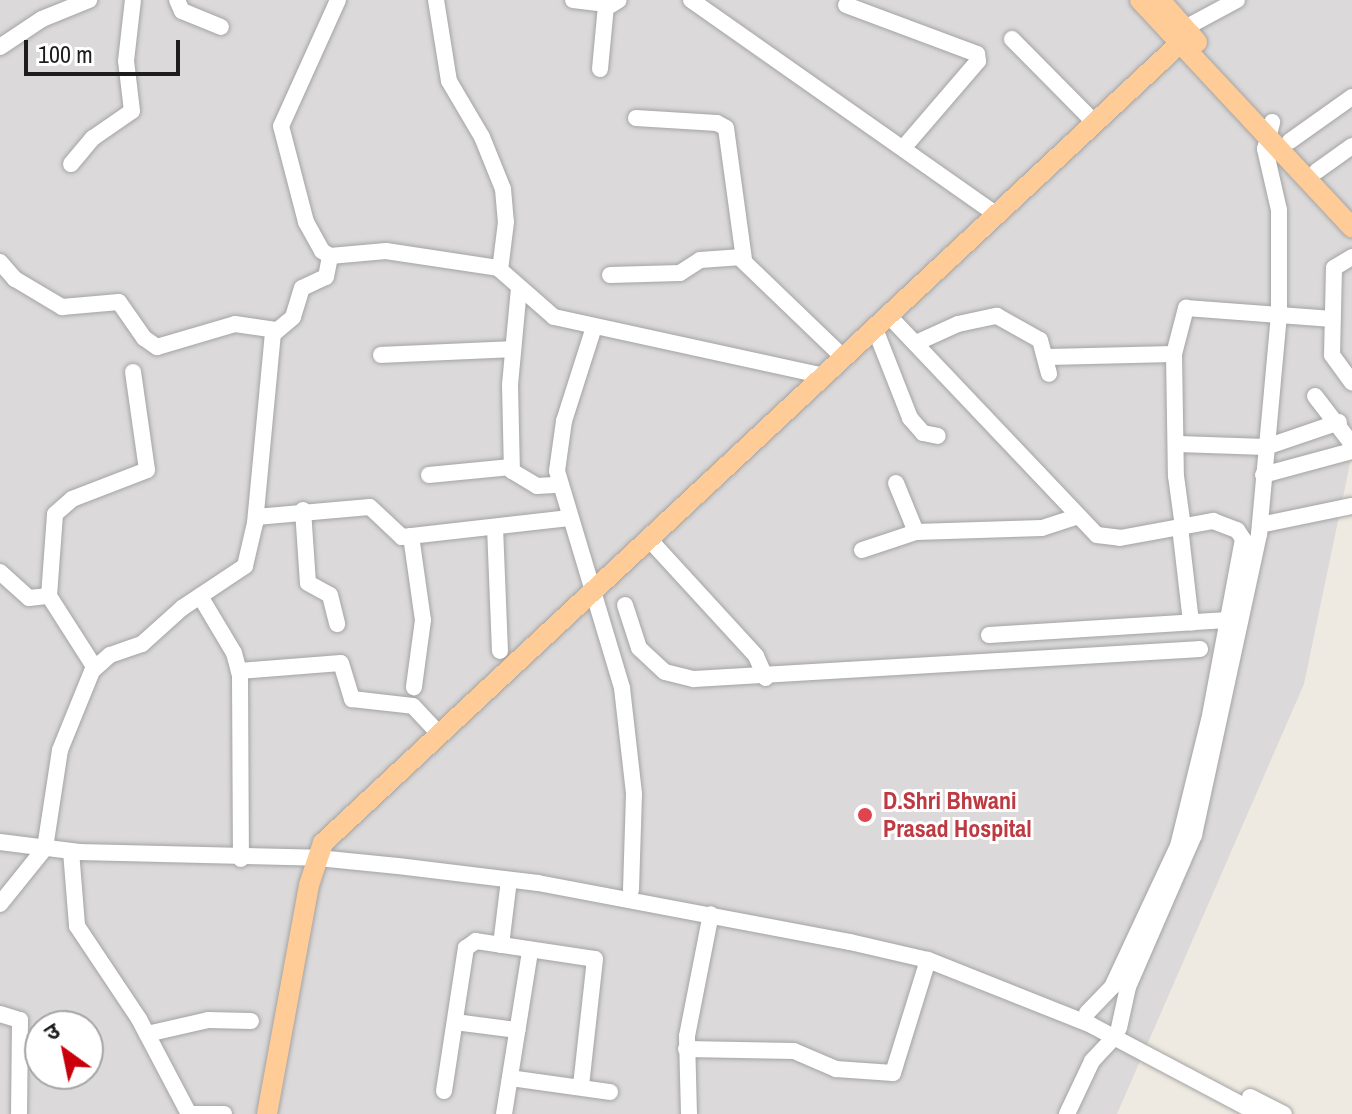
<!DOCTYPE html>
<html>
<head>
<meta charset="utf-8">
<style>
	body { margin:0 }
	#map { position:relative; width:1352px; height:1114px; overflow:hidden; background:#efeae1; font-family:"Archivo Narrow","Noto Sans Devanagari",sans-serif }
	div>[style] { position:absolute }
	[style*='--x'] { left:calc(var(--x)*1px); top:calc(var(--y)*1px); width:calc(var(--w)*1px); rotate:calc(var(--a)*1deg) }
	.residential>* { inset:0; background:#dbd9d9 }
	.roads { filter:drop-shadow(0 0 2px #a4a4a4) drop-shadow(0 0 2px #a4a4a4) }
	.minor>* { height:16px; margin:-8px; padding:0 8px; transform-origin:8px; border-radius:8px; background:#fff }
	.major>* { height:20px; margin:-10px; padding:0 10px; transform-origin:10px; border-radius:10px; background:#ffcb96 }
	.dots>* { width:22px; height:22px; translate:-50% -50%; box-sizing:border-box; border:4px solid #fff; border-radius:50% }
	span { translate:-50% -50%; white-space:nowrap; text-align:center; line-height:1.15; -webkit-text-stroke:6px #fff; paint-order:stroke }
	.health-label { font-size:24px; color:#be3a42; font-weight:700 }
	.left { translate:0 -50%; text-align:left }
	.north { position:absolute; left:24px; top:1010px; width:80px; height:80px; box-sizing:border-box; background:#fff; border:2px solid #a5a5a5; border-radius:50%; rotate:327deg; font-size:22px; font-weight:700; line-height:32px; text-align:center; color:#1d1d1d }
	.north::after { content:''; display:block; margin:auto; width:28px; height:36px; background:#c9000c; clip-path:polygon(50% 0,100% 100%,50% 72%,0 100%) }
	.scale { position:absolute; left:24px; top:40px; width:156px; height:36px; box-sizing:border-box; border:4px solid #1d1d1d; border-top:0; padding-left:10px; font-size:24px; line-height:28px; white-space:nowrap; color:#1d1d1d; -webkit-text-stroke:6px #fff; paint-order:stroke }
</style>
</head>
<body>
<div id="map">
	<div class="residential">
		<i style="clip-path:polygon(evenodd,0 0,1352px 0,1352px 454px,1304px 684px,1117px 1114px,0 1114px,0 0,40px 1026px,88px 1026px,88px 1074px,40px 1074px,40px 1026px)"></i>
	</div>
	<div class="roads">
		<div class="minor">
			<i style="--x:177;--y:0;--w:12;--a:66"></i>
			<i style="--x:182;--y:11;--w:42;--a:22.3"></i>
			<i style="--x:338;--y:0;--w:138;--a:114.3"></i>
			<i style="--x:281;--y:126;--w:99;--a:75.4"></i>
			<i style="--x:306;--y:222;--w:33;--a:61"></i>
			<i style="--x:322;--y:251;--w:9;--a:32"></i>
			<i style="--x:330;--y:256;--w:56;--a:-5.1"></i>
			<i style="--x:386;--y:251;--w:113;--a:8.6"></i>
			<i style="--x:498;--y:268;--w:74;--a:41.2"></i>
			<i style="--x:554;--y:317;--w:276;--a:12.3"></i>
			<i style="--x:436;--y:0;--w:82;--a:80.9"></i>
			<i style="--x:449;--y:81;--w:65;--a:59.5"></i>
			<i style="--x:482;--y:137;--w:56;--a:68"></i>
			<i style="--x:503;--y:189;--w:33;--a:85"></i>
			<i style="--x:506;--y:222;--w:48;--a:97.1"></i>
			<i style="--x:573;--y:0;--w:38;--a:7"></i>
			<i style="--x:611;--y:5;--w:9;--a:-32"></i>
			<i style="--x:691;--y:0;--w:374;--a:35.1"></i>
			<i style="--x:846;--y:5;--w:140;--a:20.5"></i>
			<i style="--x:977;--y:54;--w:7;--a:82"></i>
			<i style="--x:978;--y:61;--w:112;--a:130.7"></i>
			<i style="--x:1185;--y:28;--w:59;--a:-28.3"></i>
			<i style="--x:1012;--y:39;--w:118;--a:45.3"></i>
			<i style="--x:0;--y:47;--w:50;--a:-33.7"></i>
			<i style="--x:42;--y:19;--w:51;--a:-22"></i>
			<i style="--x:600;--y:69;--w:64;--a:-84.6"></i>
			<i style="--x:636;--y:118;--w:81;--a:3.5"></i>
			<i style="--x:717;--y:123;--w:10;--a:29"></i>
			<i style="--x:726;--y:128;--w:132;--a:82.2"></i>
			<i style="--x:1290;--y:141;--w:76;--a:-35.4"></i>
			<i style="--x:71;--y:164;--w:34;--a:-50"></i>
			<i style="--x:93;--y:138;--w:47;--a:-34.7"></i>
			<i style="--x:132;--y:111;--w:50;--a:-96.8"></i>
			<i style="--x:126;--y:61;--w:61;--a:-83.5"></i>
			<i style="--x:1317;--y:171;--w:43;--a:-35.5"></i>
			<i style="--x:1352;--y:257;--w:21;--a:149"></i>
			<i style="--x:1334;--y:268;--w:87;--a:91.3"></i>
			<i style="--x:1332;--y:355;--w:34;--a:54"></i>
			<i style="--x:0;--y:262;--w:23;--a:49"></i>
			<i style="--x:15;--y:279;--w:55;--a:30.8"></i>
			<i style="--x:62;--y:307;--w:57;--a:-5"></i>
			<i style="--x:119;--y:302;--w:44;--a:55.2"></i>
			<i style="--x:144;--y:338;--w:16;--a:35"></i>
			<i style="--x:157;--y:347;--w:81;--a:-16.4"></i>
			<i style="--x:235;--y:324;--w:41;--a:8.3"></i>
			<i style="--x:610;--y:275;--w:70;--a:-1.6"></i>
			<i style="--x:680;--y:273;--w:24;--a:-33"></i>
			<i style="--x:700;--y:260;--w:39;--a:-4"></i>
			<i style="--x:739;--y:257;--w:146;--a:43.9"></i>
			<i style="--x:519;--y:288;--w:97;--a:95.3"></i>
			<i style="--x:510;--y:385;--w:86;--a:88.7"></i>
			<i style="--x:512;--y:471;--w:29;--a:31"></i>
			<i style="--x:537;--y:486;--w:22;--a:-3"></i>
			<i style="--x:889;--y:316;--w:302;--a:46.5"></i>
			<i style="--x:1097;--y:535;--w:23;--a:7"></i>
			<i style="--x:1120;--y:538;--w:95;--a:-10.4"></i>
			<i style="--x:1213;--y:521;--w:26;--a:21"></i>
			<i style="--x:1237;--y:530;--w:11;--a:56"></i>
			<i style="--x:1243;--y:539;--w:184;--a:100.6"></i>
			<i style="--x:1209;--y:720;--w:130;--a:103.8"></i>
			<i style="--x:1178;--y:846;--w:156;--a:115.1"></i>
			<i style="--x:1112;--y:987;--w:36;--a:134"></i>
			<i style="--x:594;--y:327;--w:99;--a:107.7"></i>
			<i style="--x:564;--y:421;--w:50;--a:98"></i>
			<i style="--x:557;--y:471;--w:227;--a:73.3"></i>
			<i style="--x:622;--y:688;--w:107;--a:83.5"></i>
			<i style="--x:634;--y:794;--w:96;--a:91.8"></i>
			<i style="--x:875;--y:329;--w:96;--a:68.5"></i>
			<i style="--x:910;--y:418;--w:20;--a:49"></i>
			<i style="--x:923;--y:433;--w:15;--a:11"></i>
			<i style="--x:916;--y:343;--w:46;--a:-24.3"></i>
			<i style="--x:958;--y:324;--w:40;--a:-12"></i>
			<i style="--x:997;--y:316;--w:49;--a:29.2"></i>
			<i style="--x:1040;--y:340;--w:35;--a:75"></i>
			<i style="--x:1174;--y:354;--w:48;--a:-75.4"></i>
			<i style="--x:1186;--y:308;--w:147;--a:4.3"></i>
			<i style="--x:381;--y:355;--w:132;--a:-2.6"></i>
			<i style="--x:1048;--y:357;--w:126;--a:-1.4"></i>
			<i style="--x:1174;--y:354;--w:122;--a:89.1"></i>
			<i style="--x:1176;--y:476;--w:51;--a:82.2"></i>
			<i style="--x:1315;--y:396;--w:61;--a:52.4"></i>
			<i style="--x:1178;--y:444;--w:88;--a:2"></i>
			<i style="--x:1266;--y:447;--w:77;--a:-18.9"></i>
			<i style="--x:429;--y:475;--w:82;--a:-5.6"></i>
			<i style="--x:1263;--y:475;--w:92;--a:-15.1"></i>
			<i style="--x:896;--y:483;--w:53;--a:67.8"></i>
			<i style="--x:303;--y:510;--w:73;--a:86.1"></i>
			<i style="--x:308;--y:583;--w:25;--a:29"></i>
			<i style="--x:330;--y:595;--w:30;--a:76"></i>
			<i style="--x:256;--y:517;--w:114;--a:-5"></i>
			<i style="--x:370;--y:507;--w:44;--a:43.2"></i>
			<i style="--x:402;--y:537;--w:167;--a:-6.5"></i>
			<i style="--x:1260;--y:525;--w:94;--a:-11.7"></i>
			<i style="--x:495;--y:527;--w:124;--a:87.7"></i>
			<i style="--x:1180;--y:527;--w:96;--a:83.4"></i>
			<i style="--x:411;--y:536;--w:85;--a:81.9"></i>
			<i style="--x:423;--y:620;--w:68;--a:97.7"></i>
			<i style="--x:648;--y:538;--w:160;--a:47.5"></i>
			<i style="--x:756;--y:656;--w:24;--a:66"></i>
			<i style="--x:862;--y:550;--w:57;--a:-18.4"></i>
			<i style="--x:916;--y:532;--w:126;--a:-1.8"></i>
			<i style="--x:1042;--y:528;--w:38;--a:-18"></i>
			<i style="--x:0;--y:572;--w:39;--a:42"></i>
			<i style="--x:29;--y:598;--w:20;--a:-6"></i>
			<i style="--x:49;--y:596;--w:85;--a:57.4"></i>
			<i style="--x:49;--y:596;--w:82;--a:-85.8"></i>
			<i style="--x:55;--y:514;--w:23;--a:-41"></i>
			<i style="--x:72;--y:499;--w:80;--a:-21.1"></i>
			<i style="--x:147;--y:470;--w:99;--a:-98.1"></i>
			<i style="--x:200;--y:596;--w:66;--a:59.2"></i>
			<i style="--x:234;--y:653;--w:24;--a:75"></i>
			<i style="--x:240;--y:676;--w:183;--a:89.7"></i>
			<i style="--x:625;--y:605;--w:45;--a:72"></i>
			<i style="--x:639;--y:648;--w:35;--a:43"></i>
			<i style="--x:665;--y:672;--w:30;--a:14"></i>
			<i style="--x:694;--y:679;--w:507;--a:-3.39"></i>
			<i style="--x:989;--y:635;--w:239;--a:-3.6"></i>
			<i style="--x:239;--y:671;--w:102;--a:-4.5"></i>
			<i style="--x:341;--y:663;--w:38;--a:73"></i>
			<i style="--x:352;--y:699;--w:61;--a:6.5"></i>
			<i style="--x:413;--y:706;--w:38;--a:47"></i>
			<i style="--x:0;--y:842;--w:80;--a:7.2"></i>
			<i style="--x:79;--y:852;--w:239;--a:1.4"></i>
			<i style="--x:318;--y:858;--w:80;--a:5.7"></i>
			<i style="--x:398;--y:866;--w:141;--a:6.9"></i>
			<i style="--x:538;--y:883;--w:318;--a:10.7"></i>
			<i style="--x:850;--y:942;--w:80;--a:13"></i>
			<i style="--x:928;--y:960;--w:175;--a:21.7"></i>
			<i style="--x:1091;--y:1025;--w:190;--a:27.9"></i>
			<i style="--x:71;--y:851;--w:75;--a:85.4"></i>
			<i style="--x:77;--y:926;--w:112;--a:56.3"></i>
			<i style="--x:139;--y:1019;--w:107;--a:62.2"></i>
			<i style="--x:0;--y:904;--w:72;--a:-51.2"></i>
			<i style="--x:45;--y:848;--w:99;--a:-81.3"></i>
			<i style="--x:60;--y:750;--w:85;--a:-67.9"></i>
			<i style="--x:92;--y:671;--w:24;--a:-42"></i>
			<i style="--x:110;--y:655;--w:34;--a:-19"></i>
			<i style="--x:142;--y:644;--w:54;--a:-42"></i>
			<i style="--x:182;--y:608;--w:76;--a:-33.7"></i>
			<i style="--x:245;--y:566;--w:44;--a:-76.9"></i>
			<i style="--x:255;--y:523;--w:190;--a:-84.6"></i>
			<i style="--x:273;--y:334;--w:26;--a:-40"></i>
			<i style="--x:293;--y:317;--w:30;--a:-73"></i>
			<i style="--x:302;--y:288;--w:26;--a:-25"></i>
			<i style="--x:326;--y:277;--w:21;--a:-79"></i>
			<i style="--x:501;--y:945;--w:65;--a:-83"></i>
			<i style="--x:0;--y:1014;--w:21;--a:17"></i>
			<i style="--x:20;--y:1020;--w:94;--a:90.6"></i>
			<i style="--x:455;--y:1022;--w:63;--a:7.4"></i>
			<i style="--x:1119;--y:1028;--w:42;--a:-77.6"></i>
			<i style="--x:1128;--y:987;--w:166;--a:-66.5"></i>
			<i style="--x:1194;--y:835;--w:308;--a:-77.8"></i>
			<i style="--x:1259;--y:534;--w:219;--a:-84.8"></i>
			<i style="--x:1279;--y:316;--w:106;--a:-90"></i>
			<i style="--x:1279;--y:210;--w:63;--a:-102.9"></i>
			<i style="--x:1265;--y:149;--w:28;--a:-75"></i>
			<i style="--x:147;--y:1034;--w:63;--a:-12.9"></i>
			<i style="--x:208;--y:1020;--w:43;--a:1.3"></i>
			<i style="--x:686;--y:1049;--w:108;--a:1.1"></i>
			<i style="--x:794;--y:1051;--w:46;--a:23.2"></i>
			<i style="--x:836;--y:1069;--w:57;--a:4"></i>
			<i style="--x:893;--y:1073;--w:118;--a:-72.8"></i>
			<i style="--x:510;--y:1078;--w:101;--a:8"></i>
			<i style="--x:444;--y:1091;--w:145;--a:-81.3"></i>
			<i style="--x:466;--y:948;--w:12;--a:-35"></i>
			<i style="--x:476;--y:941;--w:120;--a:8.6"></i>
			<i style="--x:595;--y:959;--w:128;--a:96.3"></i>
			<i style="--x:1250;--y:1097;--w:38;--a:27"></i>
			<i style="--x:188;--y:1114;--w:36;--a:0"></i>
			<i style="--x:504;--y:1114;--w:165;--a:-80.9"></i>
			<i style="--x:689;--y:1114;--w:78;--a:-91.5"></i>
			<i style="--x:687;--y:1036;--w:124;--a:-78.9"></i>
			<i style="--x:1067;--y:1114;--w:59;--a:-64.7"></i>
			<i style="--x:1092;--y:1061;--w:33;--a:-47"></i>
		</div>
		<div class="major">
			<i style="--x:1140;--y:0;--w:311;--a:47"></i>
			<i style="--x:1160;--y:0;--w:56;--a:48.6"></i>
			<i style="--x:267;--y:1114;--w:233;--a:-79.6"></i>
			<i style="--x:309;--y:885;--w:44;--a:-71.6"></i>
			<i style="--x:323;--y:843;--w:1186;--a:-43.02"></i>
		</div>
	</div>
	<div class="dots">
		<i style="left:865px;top:815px;background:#e0444e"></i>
	</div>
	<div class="health-label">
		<span class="left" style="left:883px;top:815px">D.Shri Bhwani<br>Prasad Hospital</span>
	</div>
	<div class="north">उ</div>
	<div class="scale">100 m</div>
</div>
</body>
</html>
